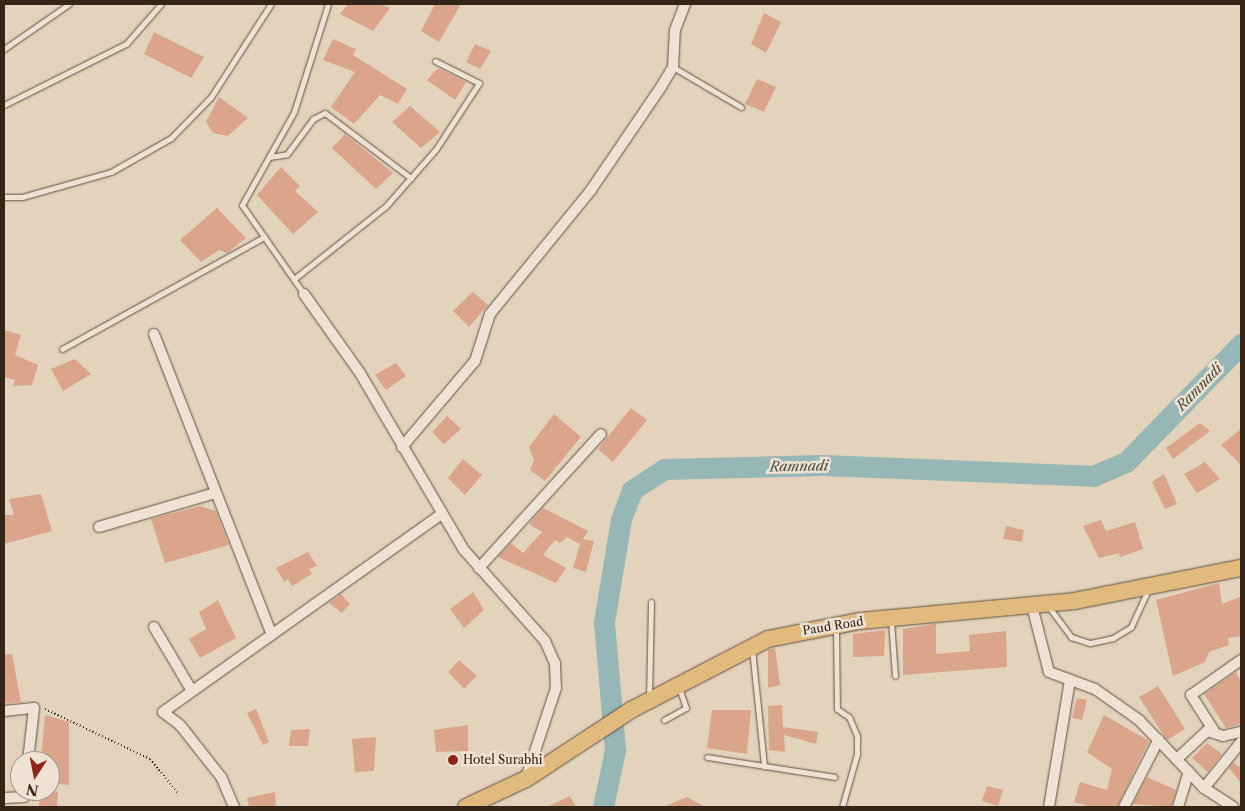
<!DOCTYPE html>
<html>
<head>
<meta charset="utf-8">
<style>
	body { margin:0 }
	#map { position:relative; width:1245px; height:811px; overflow:hidden; background:#e4d3bc; font-family:"Libre Caslon Text",serif }
	div>[style] { position:absolute }
	[style*='--x'] { left:calc(var(--x)*1px); top:calc(var(--y)*1px); width:calc(var(--w)*1px); rotate:calc(var(--a)*1deg) }
	.river>* { height:21px; margin:-10.5px; padding:0 10.5px; transform-origin:10.5px; border-radius:10.5px; background:#97b7b6 }
	.building>* { inset:0; background:#daa58a }
	.path>* { height:2px; margin-top:-1px; transform-origin:0; background:repeating-linear-gradient(90deg,#342517 0 1px,transparent 0 3.5px) }
	.roads { filter:drop-shadow(0 0 1px #605040) drop-shadow(0 0 1px #605040) }
	.service>* { height:5px; margin:-2.5px; padding:0 2.5px; transform-origin:2.5px; border-radius:2.5px; background:#ede2d3 }
	.minor>* { height:10px; margin:-5px; padding:0 5px; transform-origin:5px; border-radius:5px; background:#ede2d3 }
	.primary>* { height:16px; margin:-8px; padding:0 8px; transform-origin:8px; border-radius:8px; background:#e2ba7e }
	.dots>* { width:14px; height:14px; translate:-50% -50%; box-sizing:border-box; border:2px solid #ede2d3; border-radius:50% }
	span { translate:-50% -50%; white-space:nowrap; text-align:center; line-height:1.15; -webkit-text-stroke:5px #ede2d3; paint-order:stroke }
	.street-label { font-size:12px; color:#342517 }
	.poi-label { font-size:12px; color:#342517 }
	.left { translate:0 -50%; text-align:left }
	.water-label { font-size:14px; color:#4d4a3f; font-style:italic }
	.frame { position:absolute; inset:0; border:5px solid #342517; pointer-events:none }
	.north { position:absolute; left:10px; top:751px; width:50px; height:50px; box-sizing:border-box; background:#ede2d3; border:1px solid #a39688; border-radius:50%; rotate:191deg; font-size:14px; font-weight:700; line-height:20px; text-align:center; color:#342517 }
	.north::after { content:''; display:block; margin:auto; width:18px; height:22px; background:#8f2418; clip-path:polygon(50% 0,100% 100%,50% 72%,0 100%) }
</style>
</head>
<body>
<div id="map">
	<div class="river">
		<i style="--x:603;--y:807;--w:58;--a:-78.1"></i>
		<i style="--x:615;--y:750;--w:128;--a:-94.9"></i>
		<i style="--x:604;--y:622;--w:104;--a:-80.6"></i>
		<i style="--x:621;--y:519;--w:31;--a:-69"></i>
		<i style="--x:632;--y:490;--w:38;--a:-33"></i>
		<i style="--x:664;--y:469;--w:159;--a:-1.4"></i>
		<i style="--x:823;--y:465;--w:270;--a:2.3"></i>
		<i style="--x:1093;--y:476;--w:36;--a:-23"></i>
		<i style="--x:1126;--y:462;--w:165;--a:-45.7"></i>
	</div>
	<div class="building">
		<i style="clip-path:polygon(348px 4px,380px 4px,390px 8px,373px 31px,340px 14px)"></i>
		<i style="clip-path:polygon(435px 4px,461px 4px,439px 42px,421px 31px)"></i>
		<i style="clip-path:polygon(764px 13px,781px 22px,766px 53px,751px 44px)"></i>
		<i style="clip-path:polygon(154px 32px,204px 57px,191px 78px,144px 54px)"></i>
		<i style="clip-path:polygon(333px 39px,356px 49px,353px 55px,407px 89px,398px 104px,380px 95px,354px 124px,331px 107px,355px 72px,323px 60px)"></i>
		<i style="clip-path:polygon(475px 44px,491px 51px,480px 69px,466px 62px)"></i>
		<i style="clip-path:polygon(438px 68px,466px 82px,455px 100px,427px 80px)"></i>
		<i style="clip-path:polygon(757px 79px,776px 87px,764px 112px,745px 104px)"></i>
		<i style="clip-path:polygon(219px 97px,248px 118px,228px 136px,213px 133px,206px 122px)"></i>
		<i style="clip-path:polygon(410px 106px,440px 132px,421px 148px,392px 122px)"></i>
		<i style="clip-path:polygon(345px 134px,393px 173px,376px 189px,332px 148px)"></i>
		<i style="clip-path:polygon(281px 167px,300px 186px,295px 191px,318px 212px,293px 234px,257px 195px)"></i>
		<i style="clip-path:polygon(217px 208px,246px 238px,227px 253px,219px 250px,201px 262px,180px 240px)"></i>
		<i style="clip-path:polygon(473px 292px,488px 305px,469px 327px,453px 311px)"></i>
		<i style="clip-path:polygon(4px 330px,21px 335px,15px 355px,38px 365px,32px 385px,13px 386px,15px 380px,4px 377px)"></i>
		<i style="clip-path:polygon(75px 359px,91px 374px,63px 391px,51px 369px)"></i>
		<i style="clip-path:polygon(396px 363px,406px 376px,386px 390px,375px 375px)"></i>
		<i style="clip-path:polygon(631px 408px,647px 420px,613px 462px,598px 449px)"></i>
		<i style="clip-path:polygon(554px 414px,581px 437px,545px 481px,530px 470px,534px 460px,529px 447px)"></i>
		<i style="clip-path:polygon(447px 416px,461px 429px,444px 444px,432px 432px)"></i>
		<i style="clip-path:polygon(1200px 423px,1210px 431px,1173px 459px,1166px 448px)"></i>
		<i style="clip-path:polygon(1241px 429px,1241px 465px,1221px 445px)"></i>
		<i style="clip-path:polygon(463px 459px,482px 475px,465px 495px,448px 478px)"></i>
		<i style="clip-path:polygon(1205px 462px,1220px 479px,1197px 493px,1184px 474px)"></i>
		<i style="clip-path:polygon(1164px 474px,1177px 504px,1165px 509px,1152px 482px)"></i>
		<i style="clip-path:polygon(41px 494px,52px 531px,4px 544px,4px 515px,14px 515px,9px 499px)"></i>
		<i style="clip-path:polygon(200px 506px,216px 511px,229px 545px,165px 563px,151px 519px)"></i>
		<i style="clip-path:polygon(543px 508px,588px 531px,583px 539px,594px 541px,586px 572px,573px 568px,580px 544px,567px 537px,560px 543px,555px 540px,543px 555px,566px 568px,556px 583px,498px 557px,511px 543px,523px 553px,542px 532px,529px 524px)"></i>
		<i style="clip-path:polygon(1101px 520px,1106px 531px,1135px 522px,1143px 549px,1120px 557px,1119px 553px,1099px 558px,1083px 526px)"></i>
		<i style="clip-path:polygon(1006px 526px,1024px 530px,1022px 542px,1003px 539px)"></i>
		<i style="clip-path:polygon(308px 552px,317px 566px,309px 569px,312px 574px,292px 586px,288px 579px,284px 582px,276px 568px)"></i>
		<i style="clip-path:polygon(1219px 583px,1222px 604px,1240px 597px,1241px 636px,1228px 638px,1229px 645px,1209px 652px,1205px 662px,1173px 676px,1156px 600px)"></i>
		<i style="clip-path:polygon(473px 592px,484px 610px,464px 628px,450px 609px)"></i>
		<i style="clip-path:polygon(341px 594px,350px 604px,342px 613px,329px 603px)"></i>
		<i style="clip-path:polygon(218px 600px,236px 638px,200px 658px,189px 639px,206px 629px,199px 612px)"></i>
		<i style="clip-path:polygon(936px 624px,936px 654px,970px 651px,969px 635px,1006px 631px,1007px 667px,903px 675px,903px 629px)"></i>
		<i style="clip-path:polygon(885px 630px,884px 656px,853px 657px,853px 634px)"></i>
		<i style="clip-path:polygon(775px 648px,780px 685px,768px 688px,768px 650px)"></i>
		<i style="clip-path:polygon(12px 654px,21px 702px,4px 703px,4px 655px)"></i>
		<i style="clip-path:polygon(459px 660px,477px 676px,464px 689px,448px 672px)"></i>
		<i style="clip-path:polygon(1236px 672px,1241px 682px,1241px 724px,1226px 728px,1204px 694px)"></i>
		<i style="clip-path:polygon(1158px 686px,1185px 729px,1167px 740px,1139px 697px)"></i>
		<i style="clip-path:polygon(1077px 698px,1087px 700px,1082px 720px,1072px 718px)"></i>
		<i style="clip-path:polygon(782px 705px,783px 727px,818px 732px,816px 744px,784px 735px,785px 752px,769px 750px,768px 706px)"></i>
		<i style="clip-path:polygon(256px 709px,269px 742px,263px 745px,247px 713px)"></i>
		<i style="clip-path:polygon(712px 710px,751px 710px,747px 754px,707px 748px)"></i>
		<i style="clip-path:polygon(45px 715px,69px 722px,69px 785px,50px 783px,50px 761px,41px 761px)"></i>
		<i style="clip-path:polygon(1104px 715px,1149px 741px,1117px 807px,1091px 807px,1074px 802px,1080px 782px,1107px 790px,1112px 769px,1087px 752px)"></i>
		<i style="clip-path:polygon(468px 725px,468px 751px,436px 752px,434px 730px)"></i>
		<i style="clip-path:polygon(310px 729px,308px 746px,289px 746px,291px 730px)"></i>
		<i style="clip-path:polygon(376px 737px,374px 771px,355px 772px,352px 739px)"></i>
		<i style="clip-path:polygon(1207px 743px,1222px 754px,1208px 772px,1192px 758px)"></i>
		<i style="clip-path:polygon(1233px 762px,1241px 768px,1241px 783px,1229px 768px)"></i>
		<i style="clip-path:polygon(1147px 777px,1176px 790px,1171px 807px,1133px 804px)"></i>
		<i style="clip-path:polygon(987px 786px,1003px 790px,998px 806px,982px 801px)"></i>
		<i style="clip-path:polygon(40px 791px,58px 792px,57px 807px,39px 807px)"></i>
		<i style="clip-path:polygon(275px 792px,276px 807px,249px 807px,247px 798px)"></i>
		<i style="clip-path:polygon(570px 796px,576px 807px,547px 807px)"></i>
		<i style="clip-path:polygon(687px 797px,705px 807px,663px 807px)"></i>
	</div>
	<div class="path">
		<i style="--x:45;--y:709;--w:116;--a:25.5"></i>
		<i style="--x:150;--y:759;--w:43;--a:50.7"></i>
	</div>
	<div class="roads">
		<div class="service">
			<i style="--x:4;--y:49;--w:79;--a:-34.7"></i>
			<i style="--x:673;--y:67;--w:79;--a:30.5"></i>
			<i style="--x:4;--y:105;--w:136;--a:-26.6"></i>
			<i style="--x:126;--y:44;--w:53;--a:-48.8"></i>
			<i style="--x:269;--y:157;--w:18;--a:-9"></i>
			<i style="--x:287;--y:154;--w:44;--a:-53.4"></i>
			<i style="--x:313;--y:119;--w:13;--a:-27"></i>
			<i style="--x:325;--y:113;--w:108;--a:37.1"></i>
			<i style="--x:4;--y:197;--w:18;--a:0"></i>
			<i style="--x:22;--y:197;--w:92;--a:-15.7"></i>
			<i style="--x:111;--y:172;--w:69;--a:-29.5"></i>
			<i style="--x:171;--y:138;--w:57;--a:-45.7"></i>
			<i style="--x:211;--y:97;--w:111;--a:-57.2"></i>
			<i style="--x:294;--y:279;--w:117;--a:-38.4"></i>
			<i style="--x:386;--y:206;--w:76;--a:-48.7"></i>
			<i style="--x:436;--y:149;--w:79;--a:-56.9"></i>
			<i style="--x:479;--y:83;--w:49;--a:-153.4"></i>
			<i style="--x:304;--y:294;--w:108;--a:-124.9"></i>
			<i style="--x:242;--y:205;--w:107;--a:-60.8"></i>
			<i style="--x:294;--y:112;--w:113;--a:-72.5"></i>
			<i style="--x:62;--y:349;--w:231;--a:-29"></i>
			<i style="--x:1048;--y:606;--w:39;--a:53"></i>
			<i style="--x:1071;--y:637;--w:20;--a:18"></i>
			<i style="--x:1090;--y:643;--w:24;--a:-12"></i>
			<i style="--x:1113;--y:638;--w:21;--a:-31"></i>
			<i style="--x:1131;--y:627;--w:41;--a:-65.3"></i>
			<i style="--x:891;--y:621;--w:55;--a:85.8"></i>
			<i style="--x:836;--y:628;--w:81;--a:89.3"></i>
			<i style="--x:837;--y:709;--w:14;--a:34"></i>
			<i style="--x:849;--y:717;--w:21;--a:67"></i>
			<i style="--x:857;--y:736;--w:18;--a:90"></i>
			<i style="--x:857;--y:754;--w:55;--a:105.8"></i>
			<i style="--x:752;--y:649;--w:118;--a:84.1"></i>
			<i style="--x:649;--y:698;--w:96;--a:-88.8"></i>
			<i style="--x:664;--y:720;--w:25;--a:-29"></i>
			<i style="--x:686;--y:708;--w:21;--a:-109"></i>
			<i style="--x:707;--y:757;--w:129;--a:8.9"></i>
		</div>
		<div class="minor">
			<i style="--x:304;--y:294;--w:97;--a:54.7"></i>
			<i style="--x:360;--y:373;--w:205;--a:59.6"></i>
			<i style="--x:464;--y:550;--w:122;--a:48.3"></i>
			<i style="--x:545;--y:641;--w:24;--a:66"></i>
			<i style="--x:555;--y:663;--w:25;--a:88"></i>
			<i style="--x:556;--y:688;--w:95;--a:108.4"></i>
			<i style="--x:154;--y:334;--w:323;--a:68.6"></i>
			<i style="--x:402;--y:447;--w:113;--a:-49.7"></i>
			<i style="--x:475;--y:361;--w:49;--a:-72.3"></i>
			<i style="--x:490;--y:314;--w:160;--a:-50.8"></i>
			<i style="--x:591;--y:190;--w:125;--a:-55.8"></i>
			<i style="--x:661;--y:87;--w:23;--a:-59"></i>
			<i style="--x:673;--y:67;--w:37;--a:-87"></i>
			<i style="--x:675;--y:30;--w:28;--a:-69"></i>
			<i style="--x:99;--y:527;--w:121;--a:-16.3"></i>
			<i style="--x:479;--y:568;--w:181;--a:-47.7"></i>
			<i style="--x:1032;--y:606;--w:68;--a:75.6"></i>
			<i style="--x:1049;--y:672;--w:49;--a:20.3"></i>
			<i style="--x:1095;--y:689;--w:54;--a:35.2"></i>
			<i style="--x:1139;--y:720;--w:94;--a:46.3"></i>
			<i style="--x:1204;--y:788;--w:35;--a:33"></i>
			<i style="--x:154;--y:627;--w:74;--a:59.3"></i>
			<i style="--x:4;--y:711;--w:30;--a:-6"></i>
			<i style="--x:34;--y:708;--w:53;--a:96.5"></i>
			<i style="--x:1214;--y:731;--w:43;--a:-122.6"></i>
			<i style="--x:1191;--y:695;--w:61;--a:-35"></i>
			<i style="--x:1178;--y:758;--w:40;--a:-43"></i>
			<i style="--x:1207;--y:731;--w:17;--a:17"></i>
			<i style="--x:1223;--y:736;--w:18;--a:-13"></i>
			<i style="--x:1204;--y:788;--w:59;--a:-51.2"></i>
			<i style="--x:4;--y:798;--w:20;--a:-3"></i>
			<i style="--x:234;--y:807;--w:33;--a:-113"></i>
			<i style="--x:221;--y:777;--w:66;--a:-128.3"></i>
			<i style="--x:180;--y:725;--w:21;--a:-143"></i>
			<i style="--x:163;--y:712;--w:342;--a:-35.4"></i>
			<i style="--x:1049;--y:807;--w:129;--a:-80.6"></i>
			<i style="--x:1124;--y:807;--w:76;--a:-62.8"></i>
			<i style="--x:1178;--y:807;--w:37;--a:-73"></i>
		</div>
		<div class="primary">
			<i style="--x:466;--y:807;--w:66;--a:-25"></i>
			<i style="--x:526;--y:779;--w:126;--a:-33.3"></i>
			<i style="--x:631;--y:710;--w:154;--a:-27.4"></i>
			<i style="--x:768;--y:639;--w:94;--a:-11.1"></i>
			<i style="--x:860;--y:621;--w:215;--a:-5.3"></i>
			<i style="--x:1074;--y:601;--w:170;--a:-11.2"></i>
		</div>
	</div>
	<div class="dots">
		<i style="left:453px;top:760px;background:#8f2418"></i>
	</div>
	<div class="street-label">
		<span style="left:833px;top:626px;rotate:-9deg">Paud Road</span>
	</div>
	<div class="poi-label">
		<span class="left" style="left:463px;top:760px">Hotel Surabhi</span>
	</div>
	<div class="water-label">
		<span style="left:1199px;top:387px;rotate:-46deg">Ramnadi</span>
		<span style="left:799px;top:466px;rotate:-1deg">Ramnadi</span>
	</div>
	<div class="frame"></div>
	<div class="north">N</div>
</div>
</body>
</html>
